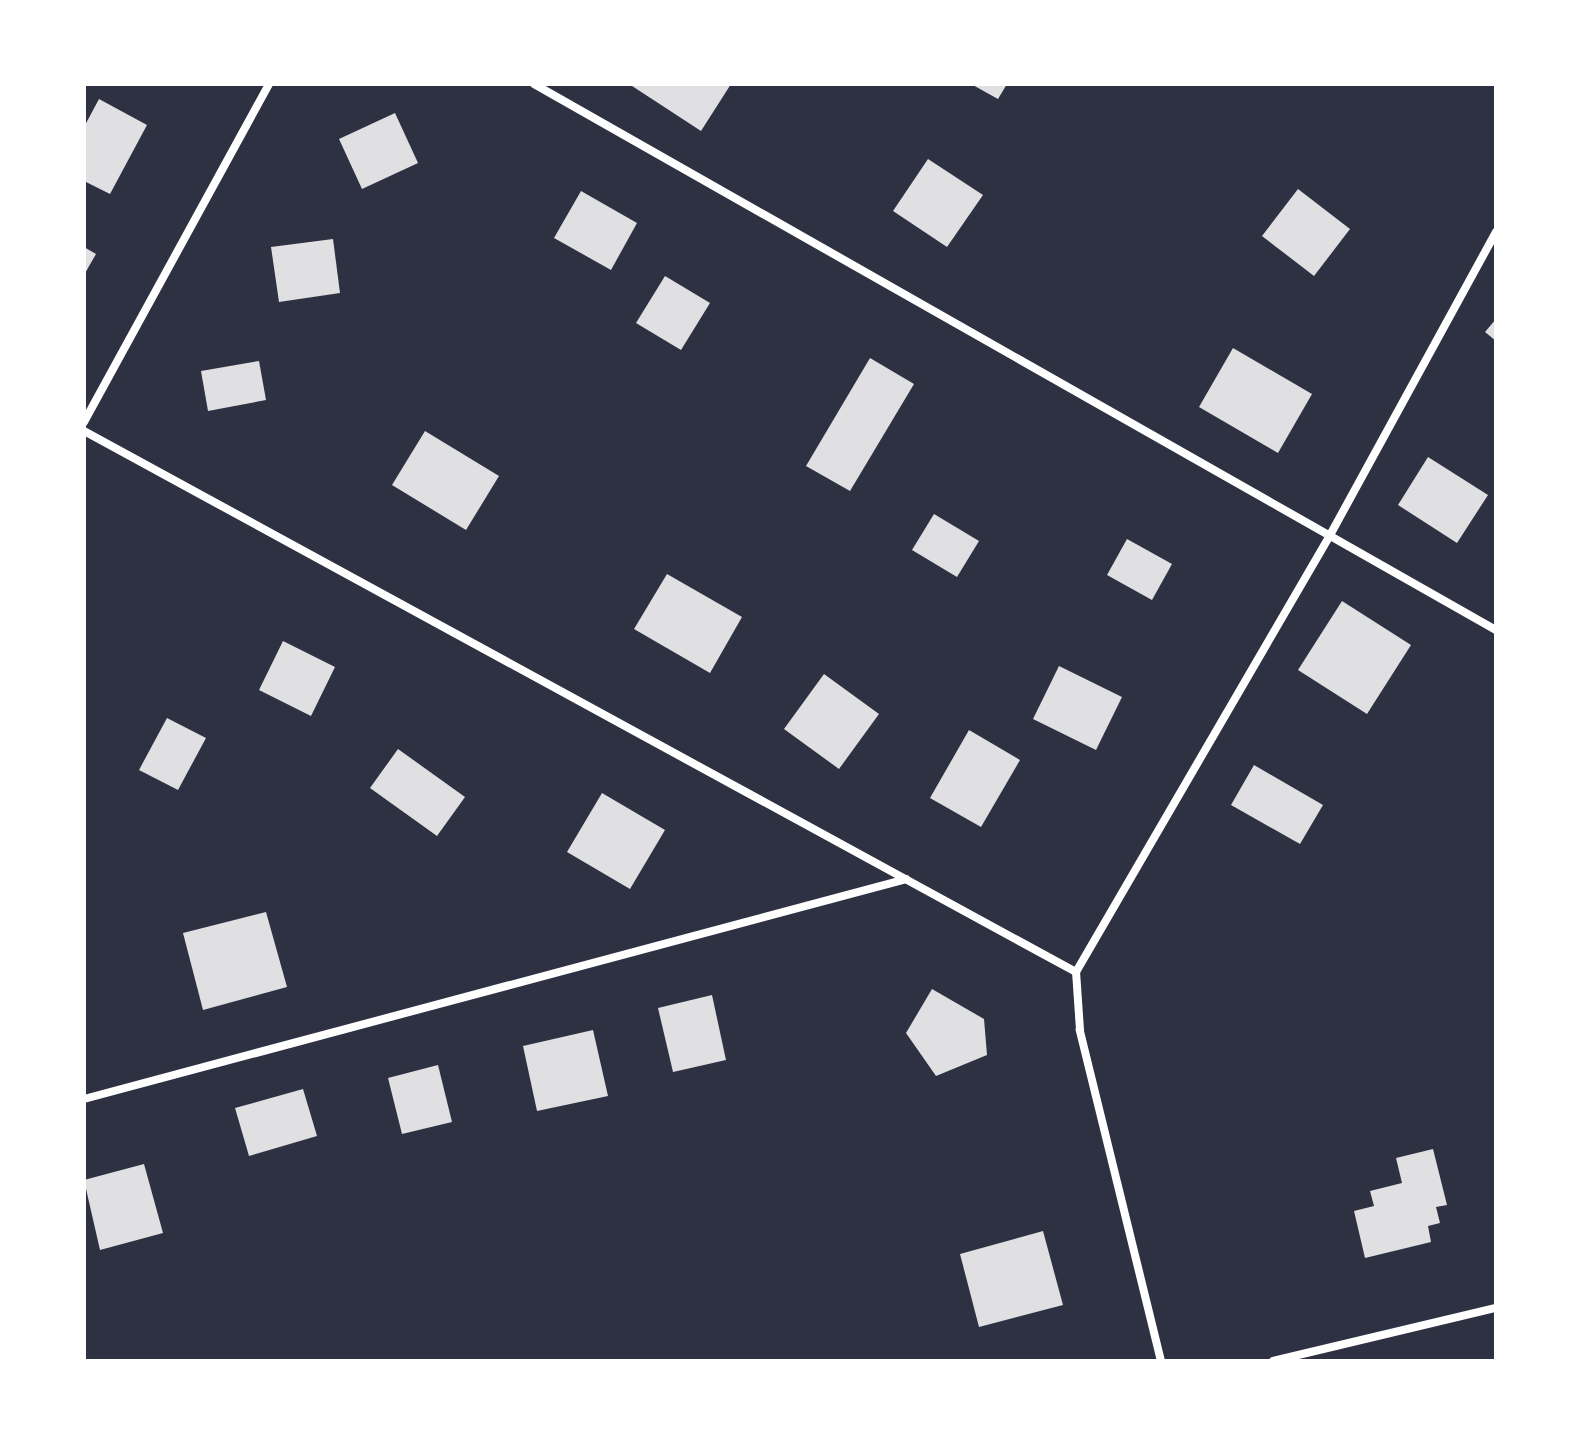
<!DOCTYPE html>
<html>
<head>
<meta charset="utf-8">
<style>
	body { margin:0 }
	#map { position:relative; width:1580px; height:1445px; overflow:hidden; background:#2d3142; font-family:Overpass,sans-serif }
	div>[style] { position:absolute }
	[style*='--x'] { left:calc(var(--x)*1px); top:calc(var(--y)*1px); width:calc(var(--w)*1px); rotate:calc(var(--a)*1deg) }
	.building>* { inset:0; background:#e0e0e3 }
	.minor>* { height:8px; margin:-4px; padding:0 4px; transform-origin:4px; border-radius:4px; background:#fff }
	span { translate:-50% -50%; white-space:nowrap; text-align:center; line-height:1.15; -webkit-text-stroke:8px #fff; paint-order:stroke }
	.frame { position:absolute; inset:0; border:86px solid #fff; pointer-events:none }
</style>
</head>
<body>
<div id="map">
	<div class="building">
		<i style="clip-path:polygon(629px 84px,731px 84px,701px 131px)"></i>
		<i style="clip-path:polygon(971px 84px,1007px 84px,998px 99px)"></i>
		<i style="clip-path:polygon(99px 99px,147px 125px,110px 194px,84px 181px,84px 127px)"></i>
		<i style="clip-path:polygon(395px 113px,418px 163px,362px 189px,339px 139px)"></i>
		<i style="clip-path:polygon(928px 159px,983px 195px,947px 247px,893px 211px)"></i>
		<i style="clip-path:polygon(1298px 189px,1350px 229px,1314px 276px,1262px 236px)"></i>
		<i style="clip-path:polygon(581px 191px,637px 223px,611px 270px,554px 238px)"></i>
		<i style="clip-path:polygon(333px 239px,340px 293px,279px 302px,271px 247px)"></i>
		<i style="clip-path:polygon(84px 247px,96px 254px,84px 275px)"></i>
		<i style="clip-path:polygon(665px 276px,710px 303px,681px 350px,636px 323px)"></i>
		<i style="clip-path:polygon(1496px 319px,1496px 341px,1485px 332px)"></i>
		<i style="clip-path:polygon(1233px 348px,1312px 394px,1278px 453px,1199px 407px)"></i>
		<i style="clip-path:polygon(870px 358px,914px 384px,850px 491px,806px 466px)"></i>
		<i style="clip-path:polygon(259px 361px,266px 400px,208px 411px,201px 371px)"></i>
		<i style="clip-path:polygon(425px 431px,499px 476px,466px 530px,392px 485px)"></i>
		<i style="clip-path:polygon(1428px 457px,1488px 495px,1457px 543px,1398px 505px)"></i>
		<i style="clip-path:polygon(934px 514px,979px 541px,957px 577px,912px 550px)"></i>
		<i style="clip-path:polygon(1127px 539px,1172px 564px,1152px 600px,1107px 575px)"></i>
		<i style="clip-path:polygon(667px 574px,742px 617px,710px 673px,634px 629px)"></i>
		<i style="clip-path:polygon(1342px 601px,1411px 645px,1367px 714px,1298px 670px)"></i>
		<i style="clip-path:polygon(283px 641px,335px 667px,311px 716px,259px 690px)"></i>
		<i style="clip-path:polygon(1059px 666px,1122px 697px,1096px 750px,1033px 719px)"></i>
		<i style="clip-path:polygon(824px 674px,879px 714px,839px 769px,784px 729px)"></i>
		<i style="clip-path:polygon(167px 718px,206px 738px,178px 790px,139px 770px)"></i>
		<i style="clip-path:polygon(969px 730px,1020px 760px,981px 827px,930px 798px)"></i>
		<i style="clip-path:polygon(398px 749px,465px 797px,437px 836px,370px 788px)"></i>
		<i style="clip-path:polygon(1254px 765px,1323px 805px,1300px 844px,1231px 805px)"></i>
		<i style="clip-path:polygon(602px 793px,665px 830px,630px 889px,567px 852px)"></i>
		<i style="clip-path:polygon(266px 912px,287px 987px,203px 1010px,183px 933px)"></i>
		<i style="clip-path:polygon(932px 989px,984px 1019px,987px 1055px,936px 1076px,906px 1033px)"></i>
		<i style="clip-path:polygon(712px 995px,726px 1060px,673px 1072px,658px 1008px)"></i>
		<i style="clip-path:polygon(593px 1030px,608px 1096px,537px 1111px,523px 1046px)"></i>
		<i style="clip-path:polygon(438px 1065px,452px 1122px,402px 1134px,388px 1078px)"></i>
		<i style="clip-path:polygon(303px 1089px,317px 1136px,249px 1156px,235px 1108px)"></i>
		<i style="clip-path:polygon(1433px 1149px,1447px 1205px,1436px 1207px,1440px 1223px,1428px 1226px,1431px 1242px,1365px 1258px,1354px 1211px,1374px 1206px,1370px 1191px,1402px 1183px,1396px 1158px)"></i>
		<i style="clip-path:polygon(144px 1164px,163px 1233px,100px 1250px,84px 1180px)"></i>
		<i style="clip-path:polygon(1043px 1231px,1063px 1305px,979px 1327px,960px 1254px)"></i>
	</div>
	<div class="minor">
		<i style="--x:534;--y:84;--w:1106;--a:29.58"></i>
		<i style="--x:84;--y:422;--w:385;--a:-61.3"></i>
		<i style="--x:84;--y:431;--w:1130;--a:28.61"></i>
		<i style="--x:84;--y:1099;--w:851;--a:-14.98"></i>
		<i style="--x:1161;--y:1361;--w:341;--a:-103.8"></i>
		<i style="--x:1080;--y:1030;--w:58;--a:-93.9"></i>
		<i style="--x:1076;--y:972;--w:503;--a:-59.82"></i>
		<i style="--x:1329;--y:537;--w:348;--a:-61.3"></i>
		<i style="--x:1273;--y:1361;--w:229;--a:-13.4"></i>
	</div>
	<div class="frame"></div>
</div>
</body>
</html>
